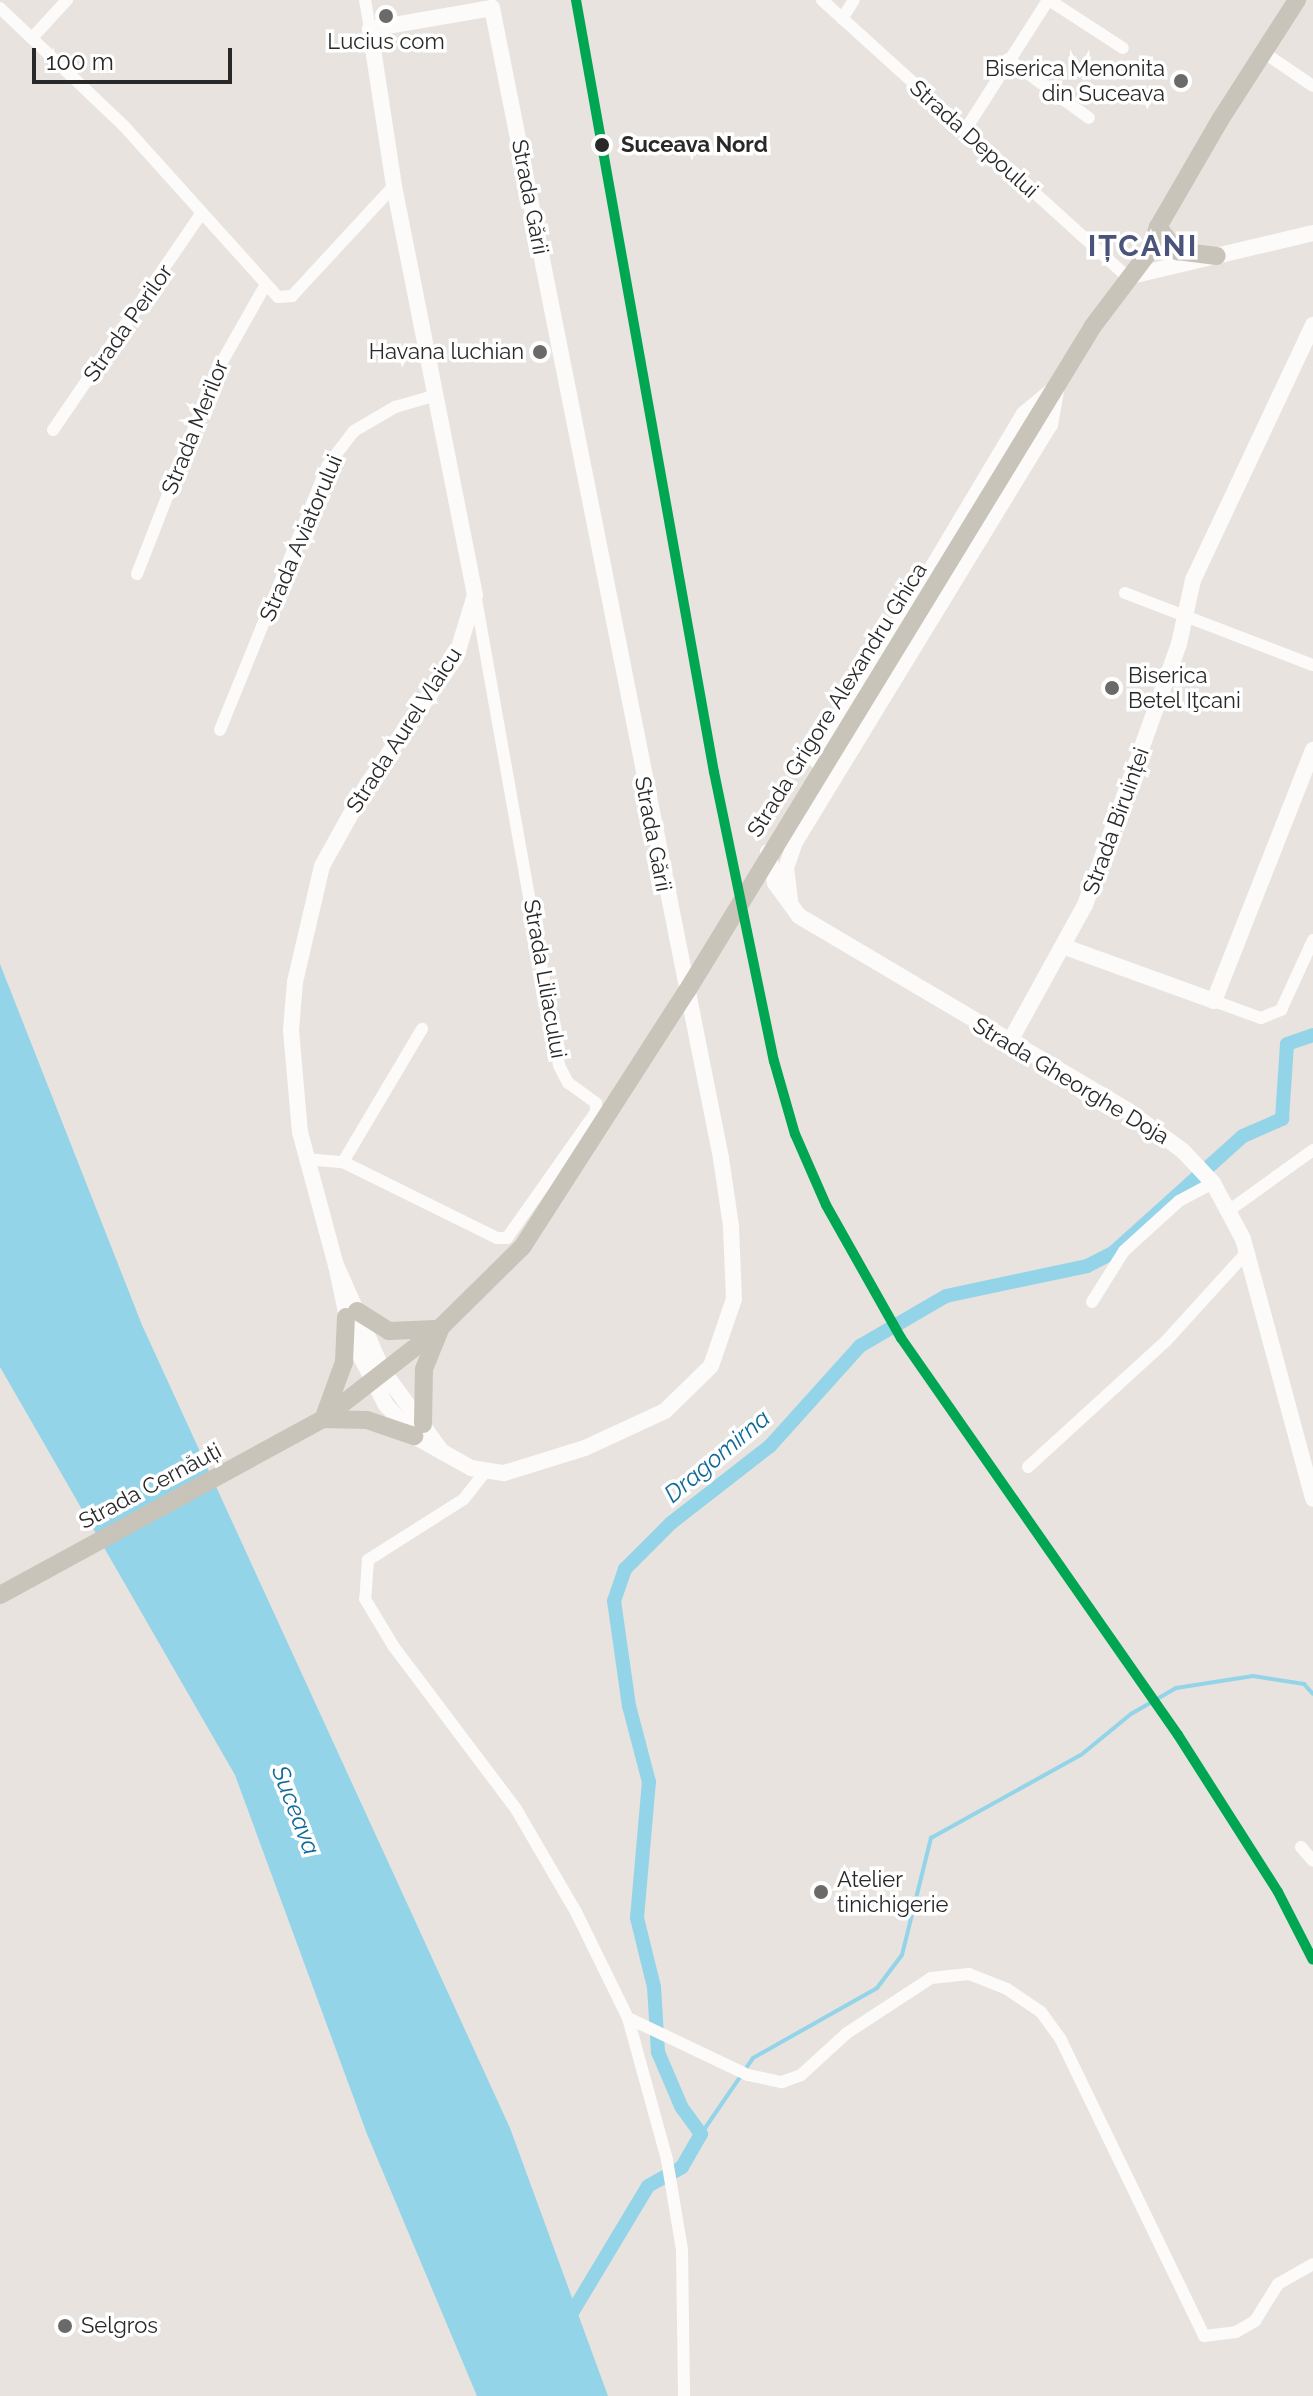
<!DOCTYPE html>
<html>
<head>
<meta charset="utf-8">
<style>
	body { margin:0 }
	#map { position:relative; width:1313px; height:2396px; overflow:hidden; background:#e8e3de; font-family:Raleway,sans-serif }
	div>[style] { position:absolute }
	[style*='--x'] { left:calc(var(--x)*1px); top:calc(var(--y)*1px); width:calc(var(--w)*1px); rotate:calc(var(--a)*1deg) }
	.water>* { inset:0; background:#93d4e8 }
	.stream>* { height:4px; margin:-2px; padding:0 2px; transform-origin:2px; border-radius:2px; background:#93d4e8 }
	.canal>* { height:14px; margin:-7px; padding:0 7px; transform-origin:7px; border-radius:7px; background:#93d4e8 }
	.street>* { height:12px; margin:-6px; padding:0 6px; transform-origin:6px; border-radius:6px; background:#fcfbfa }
	.secondary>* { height:16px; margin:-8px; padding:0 8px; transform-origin:8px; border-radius:8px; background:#fcfbfa }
	.primary>* { height:18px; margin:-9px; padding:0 9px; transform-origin:9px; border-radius:9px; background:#c9c4b9 }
	.rail-1>* { height:10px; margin:-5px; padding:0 5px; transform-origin:5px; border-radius:5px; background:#00a651 }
	.dots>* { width:22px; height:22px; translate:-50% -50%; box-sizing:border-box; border:4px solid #fff; border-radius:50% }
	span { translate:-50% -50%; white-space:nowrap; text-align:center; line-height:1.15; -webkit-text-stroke:7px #fff; paint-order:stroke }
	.poi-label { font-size:22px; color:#292929 }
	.right { translate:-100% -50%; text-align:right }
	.left { translate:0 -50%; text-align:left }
	.street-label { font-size:22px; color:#292929 }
	.stop-label { font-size:22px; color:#292929; font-weight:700 }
	.water-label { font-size:24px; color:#0f6a97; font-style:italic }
	.district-label { font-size:30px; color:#4a5379; font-weight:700; letter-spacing:2px }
	.scale { position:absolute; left:32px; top:48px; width:200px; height:36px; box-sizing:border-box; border:4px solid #292929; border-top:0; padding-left:10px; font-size:24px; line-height:28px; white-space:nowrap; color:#292929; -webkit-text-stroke:6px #fff; paint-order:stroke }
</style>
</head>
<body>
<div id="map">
	<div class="water">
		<i style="clip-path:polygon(0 964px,142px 1325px,510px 2128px,608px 2396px,477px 2396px,367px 2134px,235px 1775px,0 1367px)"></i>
	</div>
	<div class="stream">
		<i style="--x:701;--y:2134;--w:92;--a:-55.6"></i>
		<i style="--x:753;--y:2058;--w:142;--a:-29.4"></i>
		<i style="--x:877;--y:1988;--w:41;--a:-52.9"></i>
		<i style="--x:902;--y:1955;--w:121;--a:-76.1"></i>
		<i style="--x:931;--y:1838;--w:171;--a:-29"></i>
		<i style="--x:1081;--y:1755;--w:65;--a:-39.4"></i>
		<i style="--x:1131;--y:1714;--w:52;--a:-30"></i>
		<i style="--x:1176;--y:1688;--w:78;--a:-8.9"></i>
		<i style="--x:1253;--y:1676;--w:52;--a:8.9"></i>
		<i style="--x:1304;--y:1684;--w:13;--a:48"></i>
	</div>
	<div class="canal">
		<i style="--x:567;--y:2321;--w:157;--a:-59"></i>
		<i style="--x:648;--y:2186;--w:39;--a:-29"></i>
		<i style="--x:682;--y:2167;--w:38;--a:-60"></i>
		<i style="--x:701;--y:2134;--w:34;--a:-126"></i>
		<i style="--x:681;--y:2106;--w:59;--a:-113.1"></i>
		<i style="--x:658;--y:2052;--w:65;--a:-93.5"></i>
		<i style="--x:654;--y:1987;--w:71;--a:-103.8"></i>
		<i style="--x:637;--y:1918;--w:137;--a:-85"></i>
		<i style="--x:649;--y:1782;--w:79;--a:-104.7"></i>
		<i style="--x:629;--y:1706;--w:106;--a:-98.1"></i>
		<i style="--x:614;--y:1601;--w:34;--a:-71"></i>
		<i style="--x:625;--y:1569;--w:65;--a:-45"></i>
		<i style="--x:671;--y:1523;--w:125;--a:-37.9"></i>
		<i style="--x:770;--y:1446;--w:135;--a:-48"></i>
		<i style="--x:860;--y:1346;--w:99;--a:-30.2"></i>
		<i style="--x:946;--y:1296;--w:144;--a:-12"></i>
		<i style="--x:1087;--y:1266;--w:30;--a:-27"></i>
		<i style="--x:1114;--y:1252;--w:173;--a:-42"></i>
		<i style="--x:1243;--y:1136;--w:43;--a:-23.6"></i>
		<i style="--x:1282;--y:1119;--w:75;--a:-86.2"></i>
		<i style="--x:1287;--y:1044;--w:28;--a:-19"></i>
	</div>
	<div class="street">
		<i style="--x:365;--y:0;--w:29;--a:80"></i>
		<i style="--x:822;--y:0;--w:412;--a:42.2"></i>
		<i style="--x:1049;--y:0;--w:88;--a:33"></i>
		<i style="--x:0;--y:8;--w:171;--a:43.6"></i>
		<i style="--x:124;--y:126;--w:230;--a:48"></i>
		<i style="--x:278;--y:297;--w:14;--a:-4"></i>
		<i style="--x:292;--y:296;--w:150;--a:-47.2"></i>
		<i style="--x:842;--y:19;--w:22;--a:-58"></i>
		<i style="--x:32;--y:38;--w:52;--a:-47.4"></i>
		<i style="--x:1263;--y:52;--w:60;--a:34.2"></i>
		<i style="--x:1008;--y:59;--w:100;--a:36.1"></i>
		<i style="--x:964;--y:132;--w:156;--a:-57.5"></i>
		<i style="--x:53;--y:430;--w:262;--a:-55.6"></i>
		<i style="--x:137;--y:574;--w:212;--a:-68.7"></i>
		<i style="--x:214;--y:376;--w:103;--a:-60.5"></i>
		<i style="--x:1125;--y:593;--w:201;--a:21"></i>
		<i style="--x:220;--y:730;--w:285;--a:-67.9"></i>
		<i style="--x:327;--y:466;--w:44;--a:-52.4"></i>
		<i style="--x:354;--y:431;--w:48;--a:-30.3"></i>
		<i style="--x:395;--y:407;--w:41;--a:-15.8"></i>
		<i style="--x:1214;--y:1001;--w:50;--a:19.9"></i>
		<i style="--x:1261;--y:1018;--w:22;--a:-22"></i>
		<i style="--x:1281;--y:1010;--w:77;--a:-65.4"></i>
		<i style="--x:305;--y:1159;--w:38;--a:5"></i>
		<i style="--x:343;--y:1162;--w:172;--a:26.3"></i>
		<i style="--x:497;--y:1238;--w:10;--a:0"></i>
		<i style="--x:507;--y:1238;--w:154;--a:-54.8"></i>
		<i style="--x:596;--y:1112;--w:9;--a:-90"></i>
		<i style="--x:596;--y:1103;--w:34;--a:-144"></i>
		<i style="--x:568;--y:1083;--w:20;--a:-117"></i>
		<i style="--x:559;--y:1065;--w:474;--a:-100.1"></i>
		<i style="--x:343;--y:1162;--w:155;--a:-59.3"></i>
		<i style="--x:1231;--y:1209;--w:101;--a:-35.7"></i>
		<i style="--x:1092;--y:1302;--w:60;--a:-57.9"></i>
		<i style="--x:1124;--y:1251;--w:74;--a:-42.3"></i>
		<i style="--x:1179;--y:1201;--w:38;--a:-28"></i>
		<i style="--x:1028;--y:1467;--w:187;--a:-42.4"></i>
		<i style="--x:1166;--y:1341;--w:120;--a:-47.7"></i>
		<i style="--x:485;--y:1472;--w:34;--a:128"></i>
		<i style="--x:464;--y:1499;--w:114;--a:147.6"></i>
		<i style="--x:368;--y:1560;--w:39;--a:94"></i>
		<i style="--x:365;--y:1599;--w:56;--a:58.9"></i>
		<i style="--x:394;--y:1647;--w:203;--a:53"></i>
		<i style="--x:516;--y:1809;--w:119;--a:59.8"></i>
		<i style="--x:576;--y:1912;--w:118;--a:63.9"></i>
		<i style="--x:628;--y:2018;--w:147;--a:74.6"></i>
		<i style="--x:667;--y:2160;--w:91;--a:80.5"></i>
		<i style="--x:682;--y:2250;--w:146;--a:89.2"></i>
		<i style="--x:1301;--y:1847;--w:18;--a:49"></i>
		<i style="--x:628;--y:2018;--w:133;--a:25.4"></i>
		<i style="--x:748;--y:2075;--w:35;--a:12"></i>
		<i style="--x:782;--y:2082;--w:20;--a:-20"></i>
		<i style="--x:801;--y:2075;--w:62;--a:-42.4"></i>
		<i style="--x:847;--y:2033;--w:100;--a:-33.2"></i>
		<i style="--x:931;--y:1978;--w:38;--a:-6"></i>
		<i style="--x:969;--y:1974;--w:41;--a:21.5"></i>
		<i style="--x:1007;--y:1989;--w:41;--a:34.1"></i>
		<i style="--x:1041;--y:2012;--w:34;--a:54"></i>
		<i style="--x:1061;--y:2040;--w:329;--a:64.2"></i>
		<i style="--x:1204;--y:2336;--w:32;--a:-7"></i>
		<i style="--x:1236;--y:2332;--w:22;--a:-30"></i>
		<i style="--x:1255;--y:2321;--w:44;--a:-58.1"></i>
		<i style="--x:1278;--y:2284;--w:40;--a:-29.7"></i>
	</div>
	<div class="secondary">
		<i style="--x:1127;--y:277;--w:191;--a:-13.3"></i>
		<i style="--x:817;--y:761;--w:404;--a:-59.2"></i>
		<i style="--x:1024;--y:414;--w:33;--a:-40"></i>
		<i style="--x:768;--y:852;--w:32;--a:77"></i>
		<i style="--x:775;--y:883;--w:41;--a:54"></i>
		<i style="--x:799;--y:916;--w:381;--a:30.6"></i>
		<i style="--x:1127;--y:1110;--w:69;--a:36.2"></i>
		<i style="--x:1183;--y:1151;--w:44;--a:46.8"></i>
		<i style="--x:1213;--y:1183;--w:64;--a:61.8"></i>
		<i style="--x:1243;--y:1239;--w:269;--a:74.9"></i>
		<i style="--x:790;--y:900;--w:32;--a:-97"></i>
		<i style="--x:786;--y:868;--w:28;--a:-71"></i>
		<i style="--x:795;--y:842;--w:489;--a:-58.6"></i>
		<i style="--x:1050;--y:425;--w:36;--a:-80"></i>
		<i style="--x:1065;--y:947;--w:158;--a:19.9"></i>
		<i style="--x:1214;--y:1001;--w:270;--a:-68.5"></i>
		<i style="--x:1009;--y:1043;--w:158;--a:-61.2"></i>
		<i style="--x:1085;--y:905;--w:277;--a:-70.2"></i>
		<i style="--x:1179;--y:644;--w:66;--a:-77.7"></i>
		<i style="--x:1193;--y:580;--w:282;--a:-64.8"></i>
		<i style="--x:336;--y:1265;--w:77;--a:78"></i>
		<i style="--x:352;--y:1340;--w:73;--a:62.4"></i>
		<i style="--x:386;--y:1405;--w:42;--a:47.9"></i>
		<i style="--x:414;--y:1436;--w:65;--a:29.3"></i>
		<i style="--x:471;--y:1468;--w:33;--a:9"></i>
		<i style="--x:504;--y:1473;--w:85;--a:-17.2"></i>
		<i style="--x:585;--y:1448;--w:88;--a:-24.8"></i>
		<i style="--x:665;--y:1411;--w:64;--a:-44.4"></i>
		<i style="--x:711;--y:1366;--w:71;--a:-71.1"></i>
		<i style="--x:734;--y:1299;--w:73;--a:-92.4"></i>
		<i style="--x:731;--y:1226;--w:69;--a:-98.4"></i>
		<i style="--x:721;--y:1158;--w:1173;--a:-101.26"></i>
		<i style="--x:492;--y:8;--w:124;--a:170.2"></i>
		<i style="--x:370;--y:29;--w:159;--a:81.3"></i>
		<i style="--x:394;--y:186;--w:417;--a:78.8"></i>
		<i style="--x:475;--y:595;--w:65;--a:107"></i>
		<i style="--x:456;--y:657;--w:154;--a:124.9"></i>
		<i style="--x:368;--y:783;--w:95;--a:119"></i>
		<i style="--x:322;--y:866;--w:119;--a:103.1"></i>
		<i style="--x:295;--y:982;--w:48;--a:94.8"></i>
		<i style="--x:291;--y:1030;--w:102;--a:85"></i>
		<i style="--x:300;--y:1132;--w:138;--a:74.9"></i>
		<i style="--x:336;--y:1265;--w:116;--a:66.1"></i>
		<i style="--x:383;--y:1371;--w:100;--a:53.9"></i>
	</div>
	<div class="primary">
		<i style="--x:1158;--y:227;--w:31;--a:52"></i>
		<i style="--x:1177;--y:251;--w:40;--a:7.1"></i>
		<i style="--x:357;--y:1311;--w:38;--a:32"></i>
		<i style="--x:389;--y:1331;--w:46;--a:-2.5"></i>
		<i style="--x:324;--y:1417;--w:59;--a:-70"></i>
		<i style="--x:344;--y:1362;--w:45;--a:-87.5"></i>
		<i style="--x:323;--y:1419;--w:44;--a:1.3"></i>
		<i style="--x:367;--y:1420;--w:50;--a:18.8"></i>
		<i style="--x:423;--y:1424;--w:55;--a:-89"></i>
		<i style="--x:424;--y:1369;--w:45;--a:-68"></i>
		<i style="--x:0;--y:1595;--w:368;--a:-28.6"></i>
		<i style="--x:323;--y:1419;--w:150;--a:-37.9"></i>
		<i style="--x:441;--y:1327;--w:115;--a:-44.6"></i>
		<i style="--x:523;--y:1246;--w:303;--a:-57.3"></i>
		<i style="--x:687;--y:991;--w:779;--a:-58.59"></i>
		<i style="--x:1093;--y:326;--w:93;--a:-52.9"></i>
		<i style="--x:1149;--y:252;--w:27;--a:-70"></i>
		<i style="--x:1158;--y:227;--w:124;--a:-59.9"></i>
		<i style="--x:1220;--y:120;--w:143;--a:-57.3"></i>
	</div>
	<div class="rail-1">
		<i style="--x:576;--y:0;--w:784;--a:79.87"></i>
		<i style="--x:714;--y:772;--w:295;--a:78.3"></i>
		<i style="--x:774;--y:1061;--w:76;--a:74"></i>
		<i style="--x:795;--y:1134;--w:77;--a:66.4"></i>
		<i style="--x:826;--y:1205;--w:153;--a:60.6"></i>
		<i style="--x:901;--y:1338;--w:484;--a:55.1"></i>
		<i style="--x:1178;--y:1735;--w:186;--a:57.5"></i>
		<i style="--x:1278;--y:1892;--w:76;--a:62.8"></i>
	</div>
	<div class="dots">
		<i style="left:386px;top:16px;background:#6c6a68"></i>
		<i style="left:1181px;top:81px;background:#6c6a68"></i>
		<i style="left:602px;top:145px;background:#292929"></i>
		<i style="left:540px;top:352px;background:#6c6a68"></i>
		<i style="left:1112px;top:688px;background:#6c6a68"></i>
		<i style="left:821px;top:1892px;background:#6c6a68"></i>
		<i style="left:65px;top:2326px;background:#6c6a68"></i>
	</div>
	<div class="poi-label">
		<span style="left:386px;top:42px">Lucius com</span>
		<span class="right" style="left:1165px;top:81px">Biserica Menonita<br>din Suceava</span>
		<span class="right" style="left:524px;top:352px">Havana luchian</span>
		<span class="left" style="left:1128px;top:688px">Biserica<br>Betel Iţcani</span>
		<span class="left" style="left:837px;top:1892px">Atelier<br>tinichigerie</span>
		<span class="left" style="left:81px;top:2326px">Selgros</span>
	</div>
	<div class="street-label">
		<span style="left:974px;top:139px;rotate:42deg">Strada Depoului</span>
		<span style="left:530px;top:197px;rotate:79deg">Strada Gării</span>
		<span style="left:128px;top:323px;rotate:-55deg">Strada Perilor</span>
		<span style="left:195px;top:427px;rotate:-68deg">Strada Merilor</span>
		<span style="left:301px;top:538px;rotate:-67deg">Strada Aviatorului</span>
		<span style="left:837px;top:700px;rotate:-58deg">Strada Grigore Alexandru Ghica</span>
		<span style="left:404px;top:730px;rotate:-57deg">Strada Aurel Vlaicu</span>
		<span style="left:1116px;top:821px;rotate:-70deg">Strada Biruinței</span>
		<span style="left:653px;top:834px;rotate:79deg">Strada Gării</span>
		<span style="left:545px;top:979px;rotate:80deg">Strada Liliacului</span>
		<span style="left:1071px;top:1081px;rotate:31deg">Strada Gheorghe Doja</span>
		<span style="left:150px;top:1486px;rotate:-28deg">Strada Cernăuți</span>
	</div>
	<div class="stop-label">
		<span class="left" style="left:621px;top:145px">Suceava Nord</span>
	</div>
	<div class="water-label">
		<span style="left:717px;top:1456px;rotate:-40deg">Dragomirna</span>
		<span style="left:296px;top:1810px;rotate:69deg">Suceava</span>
	</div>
	<div class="district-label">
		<span style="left:1143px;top:246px">IȚCANI</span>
	</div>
	<div class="scale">100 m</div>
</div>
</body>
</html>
